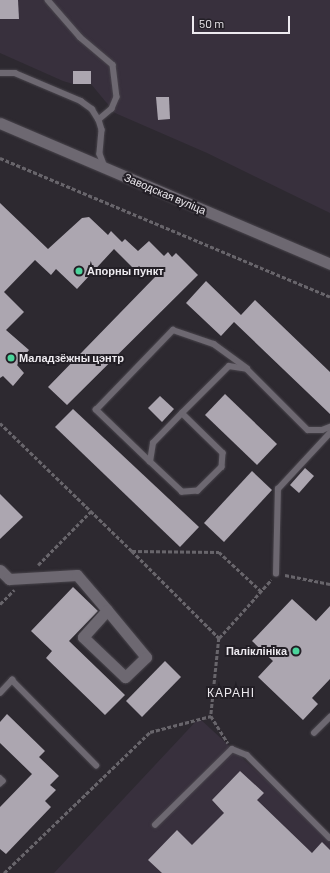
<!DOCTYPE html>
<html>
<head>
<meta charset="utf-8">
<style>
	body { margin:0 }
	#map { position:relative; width:330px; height:873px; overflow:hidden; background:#2d2930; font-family:Barlow,sans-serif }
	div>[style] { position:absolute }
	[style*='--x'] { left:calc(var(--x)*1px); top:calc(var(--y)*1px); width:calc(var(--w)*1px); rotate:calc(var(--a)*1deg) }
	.built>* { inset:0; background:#38303d }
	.building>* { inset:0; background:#aca6b0 }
	.path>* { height:2.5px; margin-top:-1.25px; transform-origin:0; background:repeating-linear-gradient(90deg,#68656b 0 4px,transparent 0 6px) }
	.roads { filter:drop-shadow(0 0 1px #49454c) drop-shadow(0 0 1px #49454c) }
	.lane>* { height:5.5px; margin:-2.75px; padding:0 2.75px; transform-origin:2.75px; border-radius:2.75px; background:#6d6871 }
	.street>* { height:11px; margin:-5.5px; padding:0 5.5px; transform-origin:5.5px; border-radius:5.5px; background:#6d6871 }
	.dots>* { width:11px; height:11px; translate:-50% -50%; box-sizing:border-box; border:2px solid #231f26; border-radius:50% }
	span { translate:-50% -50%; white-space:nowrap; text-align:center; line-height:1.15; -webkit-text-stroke:4px #231f26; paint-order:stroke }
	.street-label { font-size:11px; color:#edeaef }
	.poi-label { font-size:11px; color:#edeaef; font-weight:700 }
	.left { translate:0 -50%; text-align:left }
	.right { translate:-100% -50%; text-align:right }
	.neighbourhood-label { font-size:12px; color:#edeaef; letter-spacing:1px }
	.scale { position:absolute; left:192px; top:16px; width:98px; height:18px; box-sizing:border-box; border:2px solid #edeaef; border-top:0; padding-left:5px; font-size:12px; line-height:14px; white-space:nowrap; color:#edeaef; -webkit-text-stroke:3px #231f26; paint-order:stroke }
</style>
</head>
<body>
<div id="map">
	<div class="built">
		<i style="clip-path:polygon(0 0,330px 0,330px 213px,207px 153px,115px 113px,91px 84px,73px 84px,63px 81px,0 53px)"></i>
		<i style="clip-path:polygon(199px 718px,330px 839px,330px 873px,54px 873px)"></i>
	</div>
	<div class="building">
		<i style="clip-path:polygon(0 0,18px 0,19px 19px,0 19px)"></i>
		<i style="clip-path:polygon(73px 71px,91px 71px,91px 84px,73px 84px)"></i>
		<i style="clip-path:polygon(156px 97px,169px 97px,170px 119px,158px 120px)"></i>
		<i style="clip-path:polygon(0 203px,48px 249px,82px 218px,89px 217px,108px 235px,111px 231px,122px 242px,125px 239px,138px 251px,149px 241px,164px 256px,168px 252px,172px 257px,176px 253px,198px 275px,67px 405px,48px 387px,155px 277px,152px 275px,150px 277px,139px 266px,135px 270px,114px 249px,77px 289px,56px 269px,51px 275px,35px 260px,4px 292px,24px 312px,6px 330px,29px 350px,17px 365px,24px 373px,13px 386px,3px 376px,0 378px)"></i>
		<i style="clip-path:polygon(206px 281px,241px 315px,255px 300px,330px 372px,330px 414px,234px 322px,221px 336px,186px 303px)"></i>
		<i style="clip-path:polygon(225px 394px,277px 444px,257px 465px,205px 415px)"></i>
		<i style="clip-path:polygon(160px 396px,174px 409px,162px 422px,148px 408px)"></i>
		<i style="clip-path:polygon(73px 409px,199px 527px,180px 547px,55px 427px)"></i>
		<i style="clip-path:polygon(305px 468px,314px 476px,299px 493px,290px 485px)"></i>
		<i style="clip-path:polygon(252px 471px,272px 490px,224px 542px,204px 523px)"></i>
		<i style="clip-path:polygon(0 494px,23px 517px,0 539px)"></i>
		<i style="clip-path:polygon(73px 587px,98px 611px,69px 641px,125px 695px,105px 715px,46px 658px,52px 651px,31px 631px)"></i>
		<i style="clip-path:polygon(292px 599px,316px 621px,330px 606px,330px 679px,312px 698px,318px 704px,303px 720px,258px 677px,273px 661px,252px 641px)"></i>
		<i style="clip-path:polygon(165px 661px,181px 677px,142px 717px,126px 701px)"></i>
		<i style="clip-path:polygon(7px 714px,45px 751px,39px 757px,59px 776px,50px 785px,56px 790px,45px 801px,51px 807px,6px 854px,0 849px,0 807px,32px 774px,0 743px,0 722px)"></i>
		<i style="clip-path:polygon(240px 771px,264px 793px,257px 800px,312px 853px,322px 842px,330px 850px,330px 873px,162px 873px,148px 860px,177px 830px,192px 845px,224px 813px,212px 800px)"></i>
	</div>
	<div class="path">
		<i style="--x:0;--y:158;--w:358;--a:22.8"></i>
		<i style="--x:0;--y:423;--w:184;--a:44.1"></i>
		<i style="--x:132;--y:551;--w:123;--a:45"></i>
		<i style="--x:219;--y:638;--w:78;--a:-48.1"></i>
		<i style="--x:132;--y:551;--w:87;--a:0.7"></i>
		<i style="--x:219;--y:552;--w:57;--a:42.9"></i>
		<i style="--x:38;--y:565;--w:76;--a:-45.5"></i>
		<i style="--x:285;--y:575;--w:46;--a:11.3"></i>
		<i style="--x:0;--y:604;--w:20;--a:-45"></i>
		<i style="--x:219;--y:638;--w:78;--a:95.9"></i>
		<i style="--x:211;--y:716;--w:32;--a:58"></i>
		<i style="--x:4;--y:873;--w:203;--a:-44"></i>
		<i style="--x:150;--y:732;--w:63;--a:-14.7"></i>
	</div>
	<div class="roads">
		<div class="lane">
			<i style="--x:48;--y:0;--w:49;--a:49.1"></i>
			<i style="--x:80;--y:37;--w:43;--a:40.3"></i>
			<i style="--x:113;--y:65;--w:32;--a:83"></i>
			<i style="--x:117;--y:97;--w:13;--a:113"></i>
			<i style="--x:112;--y:109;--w:17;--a:140"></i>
			<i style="--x:0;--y:73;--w:15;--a:0"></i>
			<i style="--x:15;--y:73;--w:72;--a:23"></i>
			<i style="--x:81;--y:101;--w:14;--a:36"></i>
			<i style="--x:92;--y:109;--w:13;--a:58"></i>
			<i style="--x:99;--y:120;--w:10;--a:73"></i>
			<i style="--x:102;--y:130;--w:24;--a:95"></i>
			<i style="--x:100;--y:154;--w:14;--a:69"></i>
			<i style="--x:182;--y:413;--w:57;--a:44.3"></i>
			<i style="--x:223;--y:453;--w:14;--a:94"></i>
			<i style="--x:222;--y:467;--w:34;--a:135"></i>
			<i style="--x:198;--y:491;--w:16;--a:176"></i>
			<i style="--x:182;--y:492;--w:44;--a:-136.8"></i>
			<i style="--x:150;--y:462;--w:19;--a:-81"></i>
			<i style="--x:153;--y:443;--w:42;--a:-46"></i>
			<i style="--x:182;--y:413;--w:66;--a:-45"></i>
			<i style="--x:229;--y:366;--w:18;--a:9"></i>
			<i style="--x:247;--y:369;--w:86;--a:45"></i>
			<i style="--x:308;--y:430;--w:14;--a:0"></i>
			<i style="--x:322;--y:430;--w:9;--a:-21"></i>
			<i style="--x:150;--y:462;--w:75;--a:-136.1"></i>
			<i style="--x:96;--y:410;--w:111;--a:-46.1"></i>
			<i style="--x:173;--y:330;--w:43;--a:18.9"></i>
			<i style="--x:214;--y:344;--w:41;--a:36"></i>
			<i style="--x:276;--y:574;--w:85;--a:-88.7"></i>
			<i style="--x:278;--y:489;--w:76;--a:-47.1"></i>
			<i style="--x:0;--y:693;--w:18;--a:-47"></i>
			<i style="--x:12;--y:680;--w:120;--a:45.3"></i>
			<i style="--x:314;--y:733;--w:23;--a:-45"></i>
			<i style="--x:0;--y:778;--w:4;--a:45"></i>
			<i style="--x:3;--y:781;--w:4;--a:135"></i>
			<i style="--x:155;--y:825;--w:108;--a:-44.6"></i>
			<i style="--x:232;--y:749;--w:16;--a:22"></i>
			<i style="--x:247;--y:755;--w:117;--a:45"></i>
		</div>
		<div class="street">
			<i style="--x:0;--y:123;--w:359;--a:23.1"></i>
			<i style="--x:0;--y:570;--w:13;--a:45"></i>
			<i style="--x:9;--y:579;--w:68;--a:-3.4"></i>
			<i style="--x:77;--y:575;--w:46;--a:49.4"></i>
			<i style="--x:107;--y:610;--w:61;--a:50.3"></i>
			<i style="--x:146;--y:657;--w:29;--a:136"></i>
			<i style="--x:125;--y:677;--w:58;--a:-136.4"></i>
			<i style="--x:83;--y:637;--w:36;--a:-48"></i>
		</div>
	</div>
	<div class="dots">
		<i style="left:79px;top:271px;background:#4bd49b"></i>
		<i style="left:11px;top:358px;background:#4bd49b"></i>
		<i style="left:296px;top:651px;background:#4bd49b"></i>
	</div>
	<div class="street-label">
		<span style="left:165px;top:194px;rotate:23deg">Заводская вуліца</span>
	</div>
	<div class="poi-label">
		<span class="left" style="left:87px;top:271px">Апорны пункт</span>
		<span class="left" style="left:19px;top:358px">Маладзёжны цэнтр</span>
		<span class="right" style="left:287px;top:651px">Паліклініка</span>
	</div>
	<div class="neighbourhood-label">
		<span style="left:231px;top:693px">КАРАНІ</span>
	</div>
	<div class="scale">50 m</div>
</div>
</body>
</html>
